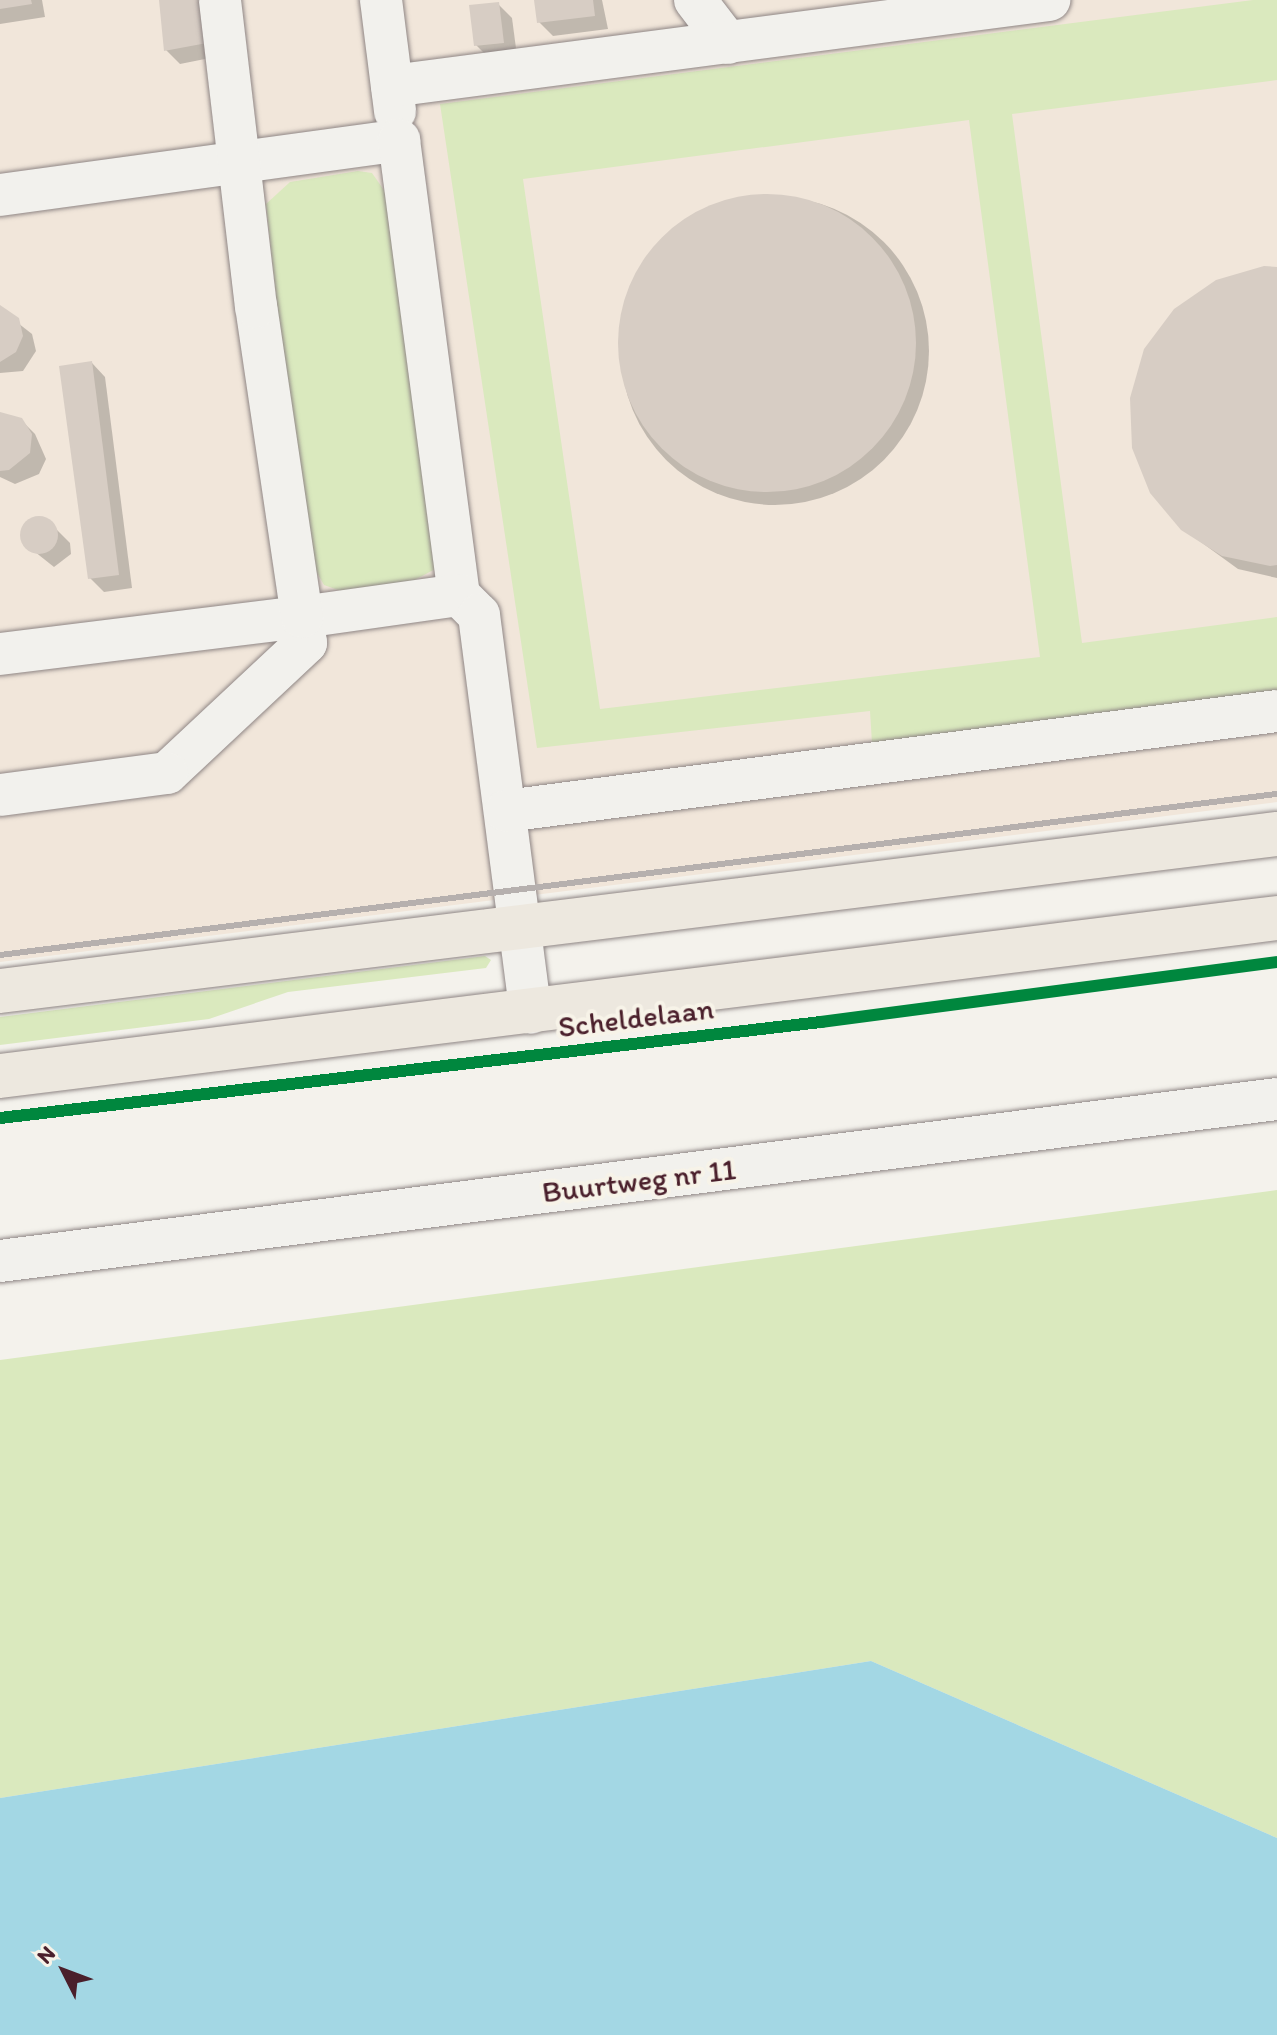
<!DOCTYPE html>
<html>
<head>
<meta charset="utf-8">
<style>
	body { margin:0 }
	#map { position:relative; width:1277px; height:2035px; overflow:hidden; background:#f4f2ec; font-family:Itim,sans-serif }
	div>[style] { position:absolute }
	[style*='--x'] { left:calc(var(--x)*1px); top:calc(var(--y)*1px); width:calc(var(--w)*1px); rotate:calc(var(--a)*1deg) }
	.built>* { inset:0; background:#f1e6da }
	.green>* { inset:0; background:#dae9be }
	.water>* { inset:0; background:#a3d7e4 }
	.shadow>* { inset:0; background:#0003 }
	.round { border-radius:50% }
	.building>* { inset:0; background:#d7cdc4 }
	.roads { filter:drop-shadow(0 0 2px #8f8685) drop-shadow(0 0 2px #8f8685) }
	.minor>* { height:42px; margin:-21px; padding:0 21px; transform-origin:21px; border-radius:21px; background:#f2f1ed }
	.major>* { height:44px; margin:-22px; padding:0 22px; transform-origin:22px; border-radius:22px; background:#ede8df }
	.rail>* { height:6px; margin:-3px; padding:0 3px; transform-origin:3px; border-radius:3px; background:#b6b0ae }
	.cycleway>* { height:12px; margin:-6px; padding:0 6px; transform-origin:6px; border-radius:6px; background:#00873e }
	span { translate:-50% -50%; white-space:nowrap; text-align:center; line-height:1.15; -webkit-text-stroke:8px #f7f3e8; paint-order:stroke }
	.street-label { font-size:30px; color:#4a1f2b }
	.north { position:absolute; left:24px; top:1931px; width:80px; height:80px; -webkit-text-stroke:6px #f7f3e8; paint-order:stroke; rotate:312deg; font-size:22px; font-weight:700; line-height:32px; text-align:center; color:#4a1f2b }
	.north::after { content:''; display:block; margin:auto; width:28px; height:36px; background:#4a1f2b; clip-path:polygon(50% 0,100% 100%,50% 72%,0 100%) }
</style>
</head>
<body>
<div id="map">
	<div class="built">
		<i style="clip-path:polygon(0 0,1277px 0,1277px 802px,0 962px)"></i>
	</div>
	<div class="green">
		<i style="clip-path:polygon(evenodd,1253px 0,1277px 0,1277px 80px,1012px 114px,1082px 643px,1277px 617px,1277px 692px,872px 743px,870px 711px,537px 748px,440px 104px,1253px 0,969px 120px,1040px 657px,600px 709px,523px 179px,969px 120px)"></i>
		<i style="clip-path:polygon(358px 171px,372px 173px,388px 196px,437px 568px,409px 583px,341px 591px,324px 585px,303px 548px,266px 204px,290px 182px)"></i>
		<i style="clip-path:polygon(485px 956px,491px 960px,486px 968px,288px 992px,209px 1019px,0 1045px,0 1017px)"></i>
		<i style="clip-path:polygon(1277px 1190px,1277px 1838px,871px 1661px,0 1798px,0 1360px)"></i>
	</div>
	<div class="water">
		<i style="clip-path:polygon(871px 1661px,1277px 1838px,1277px 2035px,0 2035px,0 1798px)"></i>
	</div>
	<div class="shadow">
		<i style="clip-path:polygon(0 0,42px 0,45px 17px,0 24px)"></i>
		<i style="clip-path:polygon(161px 0,220px 56px,180px 64px,166px 50px)"></i>
		<i style="clip-path:polygon(536px 0,602px 0,608px 29px,553px 36px,539px 22px)"></i>
		<i style="clip-path:polygon(498px 4px,512px 18px,517px 56px,490px 59px,476px 45px)"></i>
		<i class="round" style="left:621px;top:197px;width:308px;height:308px"></i>
		<i style="clip-path:polygon(1277px 269px,1277px 578px,1238px 569px,1183px 529px)"></i>
		<i style="clip-path:polygon(0 309px,32px 334px,36px 351px,23px 371px,0 373px)"></i>
		<i style="clip-path:polygon(92px 363px,105px 377px,132px 588px,104px 592px,90px 578px)"></i>
		<i style="clip-path:polygon(0 416px,21px 420px,35px 434px,46px 459px,39px 474px,15px 484px,0 477px)"></i>
		<i style="clip-path:polygon(46px 519px,70px 543px,71px 554px,54px 567px,25px 544px,22px 534px,31px 520px)"></i>
	</div>
	<div class="building">
		<i style="clip-path:polygon(0 0,31px 0,32px 4px,0 9px)"></i>
		<i style="clip-path:polygon(159px 0,203px 0,207px 43px,164px 51px)"></i>
		<i style="clip-path:polygon(534px 0,593px 0,595px 16px,537px 23px)"></i>
		<i style="clip-path:polygon(499px 2px,504px 43px,474px 46px,469px 5px)"></i>
		<i class="round" style="left:618px;top:194px;width:298px;height:298px"></i>
		<i style="clip-path:polygon(1264px 266px,1277px 267px,1277px 565px,1270px 566px,1222px 556px,1181px 530px,1150px 493px,1132px 448px,1130px 398px,1144px 349px,1174px 309px,1216px 280px)"></i>
		<i style="clip-path:polygon(0 305px,19px 318px,23px 336px,16px 352px,0 362px)"></i>
		<i style="clip-path:polygon(92px 361px,119px 575px,88px 579px,59px 366px)"></i>
		<i style="clip-path:polygon(0 412px,22px 418px,32px 434px,30px 453px,9px 470px,0 471px)"></i>
		<i class="round" style="left:20px;top:516px;width:38px;height:38px"></i>
	</div>
	<div class="roads">
		<div class="minor">
			<i style="--x:381;--y:0;--w:112;--a:82.8"></i>
			<i style="--x:695;--y:0;--w:54;--a:52.5"></i>
			<i style="--x:392;--y:86;--w:663;--a:-7.46"></i>
			<i style="--x:0;--y:195;--w:403;--a:-7.8"></i>
			<i style="--x:399;--y:140;--w:459;--a:82.5"></i>
			<i style="--x:459;--y:595;--w:159;--a:172"></i>
			<i style="--x:302;--y:617;--w:26;--a:81"></i>
			<i style="--x:306;--y:643;--w:190;--a:136.9"></i>
			<i style="--x:167;--y:773;--w:168;--a:172.5"></i>
			<i style="--x:459;--y:595;--w:28;--a:45"></i>
			<i style="--x:479;--y:615;--w:401;--a:82.6"></i>
			<i style="--x:0;--y:654;--w:304;--a:-7"></i>
			<i style="--x:302;--y:617;--w:313;--a:-98.4"></i>
			<i style="--x:256;--y:307;--w:309;--a:-96.7"></i>
			<i style="--x:506;--y:811;--w:777;--a:-7.39"></i>
			<i style="--x:0;--y:1261;--w:1287;--a:-7.23"></i>
		</div>
		<div class="major">
			<i style="--x:0;--y:991;--w:1287;--a:-7.01"></i>
			<i style="--x:0;--y:1076;--w:1287;--a:-7.05"></i>
		</div>
	</div>
	<div class="rail">
		<i style="--x:0;--y:955;--w:1287;--a:-7.19"></i>
	</div>
	<div class="cycleway">
		<i style="--x:0;--y:1118;--w:827;--a:-6.67"></i>
		<i style="--x:821;--y:1022;--w:460;--a:-7.5"></i>
	</div>
	<div class="street-label">
		<span style="left:636px;top:1018px;rotate:-7deg">Scheldelaan</span>
		<span style="left:639px;top:1181px;rotate:-7deg">Buurtweg nr 11</span>
	</div>
	<div class="north">N</div>
</div>
</body>
</html>
